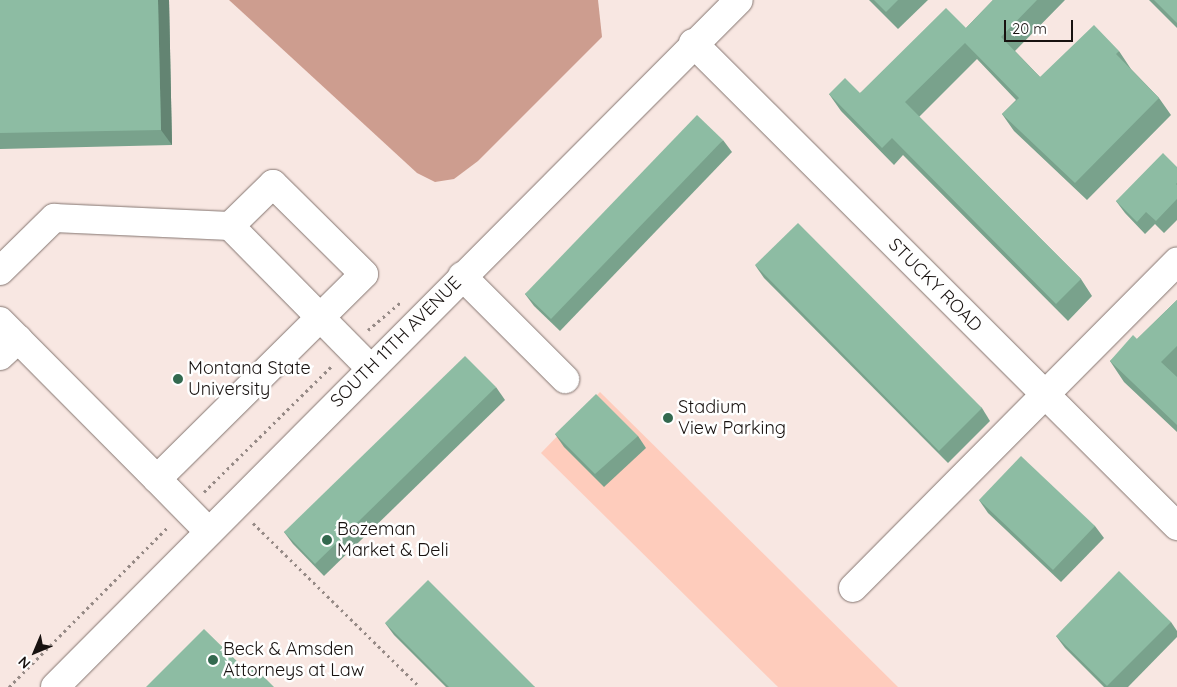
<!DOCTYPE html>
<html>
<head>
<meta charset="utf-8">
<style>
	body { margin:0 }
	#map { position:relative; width:1177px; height:687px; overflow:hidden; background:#f8e7e2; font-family:Quicksand,sans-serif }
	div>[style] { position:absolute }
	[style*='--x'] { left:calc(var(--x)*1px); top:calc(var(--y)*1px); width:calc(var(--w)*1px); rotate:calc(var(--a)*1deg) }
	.green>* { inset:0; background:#feccbc }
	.water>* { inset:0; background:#cd9d8f }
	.path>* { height:3px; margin-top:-1.5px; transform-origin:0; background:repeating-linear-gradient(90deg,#968a86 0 2.5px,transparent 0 6.5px) }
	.roads { filter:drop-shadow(0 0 1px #847570) drop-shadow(0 0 1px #847570) }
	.minor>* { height:28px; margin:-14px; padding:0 14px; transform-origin:14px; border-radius:14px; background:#fff }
	.wall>* { inset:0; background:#79a28c }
	.shaded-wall>* { inset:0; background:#638472 }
	.building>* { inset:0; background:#8dbca3 }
	.dots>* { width:14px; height:14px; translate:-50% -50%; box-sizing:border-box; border:2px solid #fff; border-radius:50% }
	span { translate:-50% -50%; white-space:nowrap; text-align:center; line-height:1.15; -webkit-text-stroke:5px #fff; paint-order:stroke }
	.street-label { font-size:18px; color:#181210 }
	.poi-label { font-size:18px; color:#181210 }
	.left { translate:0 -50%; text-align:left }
	.north { position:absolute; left:10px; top:627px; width:50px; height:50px; -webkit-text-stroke:4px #fff; paint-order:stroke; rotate:225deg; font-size:14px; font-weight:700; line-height:20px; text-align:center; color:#181210 }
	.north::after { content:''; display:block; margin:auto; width:18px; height:22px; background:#181210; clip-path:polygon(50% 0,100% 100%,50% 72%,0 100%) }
	.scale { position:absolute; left:1004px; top:20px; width:69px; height:22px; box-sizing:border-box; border:2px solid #181210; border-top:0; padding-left:6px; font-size:15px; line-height:18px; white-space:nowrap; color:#181210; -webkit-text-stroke:4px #fff; paint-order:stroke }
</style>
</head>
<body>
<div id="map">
	<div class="green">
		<i style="clip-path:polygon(600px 392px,898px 687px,778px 687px,541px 453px)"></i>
	</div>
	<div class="water">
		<i style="clip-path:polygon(229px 0,598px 0,602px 37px,478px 161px,454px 179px,435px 182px,417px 173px)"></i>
	</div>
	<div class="path">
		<i style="--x:368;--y:330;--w:43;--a:-40.3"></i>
		<i style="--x:204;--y:492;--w:181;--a:-44.6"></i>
		<i style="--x:253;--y:523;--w:234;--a:44.5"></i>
		<i style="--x:9;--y:687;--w:227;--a:-45.2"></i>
	</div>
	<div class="roads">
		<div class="minor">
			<i style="--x:693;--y:43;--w:684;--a:44.94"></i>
			<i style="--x:0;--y:271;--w:76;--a:-44.5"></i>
			<i style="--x:54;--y:218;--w:176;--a:2.6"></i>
			<i style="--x:230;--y:226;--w:199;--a:45.4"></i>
			<i style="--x:462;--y:276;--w:146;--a:45"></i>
			<i style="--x:0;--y:321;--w:223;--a:45.2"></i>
			<i style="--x:157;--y:479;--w:291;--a:-44.7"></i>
			<i style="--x:364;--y:274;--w:128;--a:-135.3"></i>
			<i style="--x:273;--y:184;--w:60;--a:135.7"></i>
			<i style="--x:0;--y:356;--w:25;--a:-43"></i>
			<i style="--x:157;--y:479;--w:74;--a:45.5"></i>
			<i style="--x:853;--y:588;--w:460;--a:-45.2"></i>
			<i style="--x:55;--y:687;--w:969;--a:-45.13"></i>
		</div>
	</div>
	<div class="wall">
		<i style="clip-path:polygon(0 0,169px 0,172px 145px,0 149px)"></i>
		<i style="clip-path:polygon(869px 0,928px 0,898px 29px)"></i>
		<i style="clip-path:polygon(993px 0,1065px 0,1015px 51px,1040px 77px,1119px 51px,1131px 69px,1159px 98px,1171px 115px,1087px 200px,1014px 131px,1002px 114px,1016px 100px,977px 59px,919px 117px,1081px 279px,1092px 296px,1068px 321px,903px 155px,894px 165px,841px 111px,829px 94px,860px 93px,966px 28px)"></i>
		<i style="clip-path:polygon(1149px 0,1177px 0,1177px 28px)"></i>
		<i style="clip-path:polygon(723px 140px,732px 152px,560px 331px,534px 306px,525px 294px)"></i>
		<i style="clip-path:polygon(1177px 167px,1177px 220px,1164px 233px,1155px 224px,1145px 234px,1125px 213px,1116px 201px)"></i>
		<i style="clip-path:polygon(755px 265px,982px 408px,990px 421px,948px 463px,764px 278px)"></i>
		<i style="clip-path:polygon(1177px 300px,1177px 432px,1124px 382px,1110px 361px,1137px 339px)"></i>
		<i style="clip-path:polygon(496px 387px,505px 400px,324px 576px,293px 544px,284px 532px)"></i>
		<i style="clip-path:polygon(555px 434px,638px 436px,646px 448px,604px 487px,564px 447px)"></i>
		<i style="clip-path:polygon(979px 500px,1095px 526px,1104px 538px,1061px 582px,988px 513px)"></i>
		<i style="clip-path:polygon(1171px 622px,1177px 631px,1177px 637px,1128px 687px,1104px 687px,1065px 648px,1056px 636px)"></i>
		<i style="clip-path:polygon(385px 623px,535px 687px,446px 687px,394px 635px)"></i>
	</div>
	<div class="shaded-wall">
		<i style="clip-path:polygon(158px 0,169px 0,172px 145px,161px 130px)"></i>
	</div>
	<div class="building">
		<i style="clip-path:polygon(0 0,158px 0,161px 130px,0 133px)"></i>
		<i style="clip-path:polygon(874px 0,898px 0,886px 12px)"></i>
		<i style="clip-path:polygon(993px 0,1037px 0,1001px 37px,1040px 77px,1094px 25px,1119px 51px,1116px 54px,1159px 98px,1075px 183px,1002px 114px,1019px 98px,965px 43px,905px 102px,1081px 279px,1056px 304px,892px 138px,882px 148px,829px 94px,845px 78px,860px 93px,946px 8px,966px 28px)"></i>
		<i style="clip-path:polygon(1154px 0,1177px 0,1177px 23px)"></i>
		<i style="clip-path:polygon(697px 115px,723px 140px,551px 319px,525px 294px)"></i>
		<i style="clip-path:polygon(1163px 153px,1177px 167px,1177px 183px,1176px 184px,1177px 185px,1177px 199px,1156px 221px,1146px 212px,1137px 222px,1116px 201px)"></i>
		<i style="clip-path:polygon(798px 223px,982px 408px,939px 451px,755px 265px)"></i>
		<i style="clip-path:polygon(1177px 300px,1177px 346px,1161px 362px,1177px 377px,1177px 425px,1110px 361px,1133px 335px,1137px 339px)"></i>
		<i style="clip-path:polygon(465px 356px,496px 387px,315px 564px,284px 532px)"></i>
		<i style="clip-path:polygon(596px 394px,638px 436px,595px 474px,555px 434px)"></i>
		<i style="clip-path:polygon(1021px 456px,1095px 526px,1053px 570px,979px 500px)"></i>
		<i style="clip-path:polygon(1119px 571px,1171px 622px,1107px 686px,1056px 636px)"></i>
		<i style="clip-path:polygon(428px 580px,535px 687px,449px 687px,385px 623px)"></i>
		<i style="clip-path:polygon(204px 629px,247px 671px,253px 666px,274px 687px,146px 687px)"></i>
	</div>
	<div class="dots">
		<i style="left:178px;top:379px;background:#33694f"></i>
		<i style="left:668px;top:418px;background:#33694f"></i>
		<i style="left:327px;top:540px;background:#33694f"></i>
		<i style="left:213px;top:660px;background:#33694f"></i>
	</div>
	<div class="street-label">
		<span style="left:935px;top:285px;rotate:45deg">STUCKY ROAD</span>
		<span style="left:396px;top:342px;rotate:-45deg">SOUTH 11TH AVENUE</span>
	</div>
	<div class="poi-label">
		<span class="left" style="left:188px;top:379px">Montana State<br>University</span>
		<span class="left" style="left:678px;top:418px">Stadium<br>View Parking</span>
		<span class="left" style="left:337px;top:540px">Bozeman<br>Market &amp; Deli</span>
		<span class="left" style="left:223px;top:660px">Beck &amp; Amsden<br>Attorneys at Law</span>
	</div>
	<div class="north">N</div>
	<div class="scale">20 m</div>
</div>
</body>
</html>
